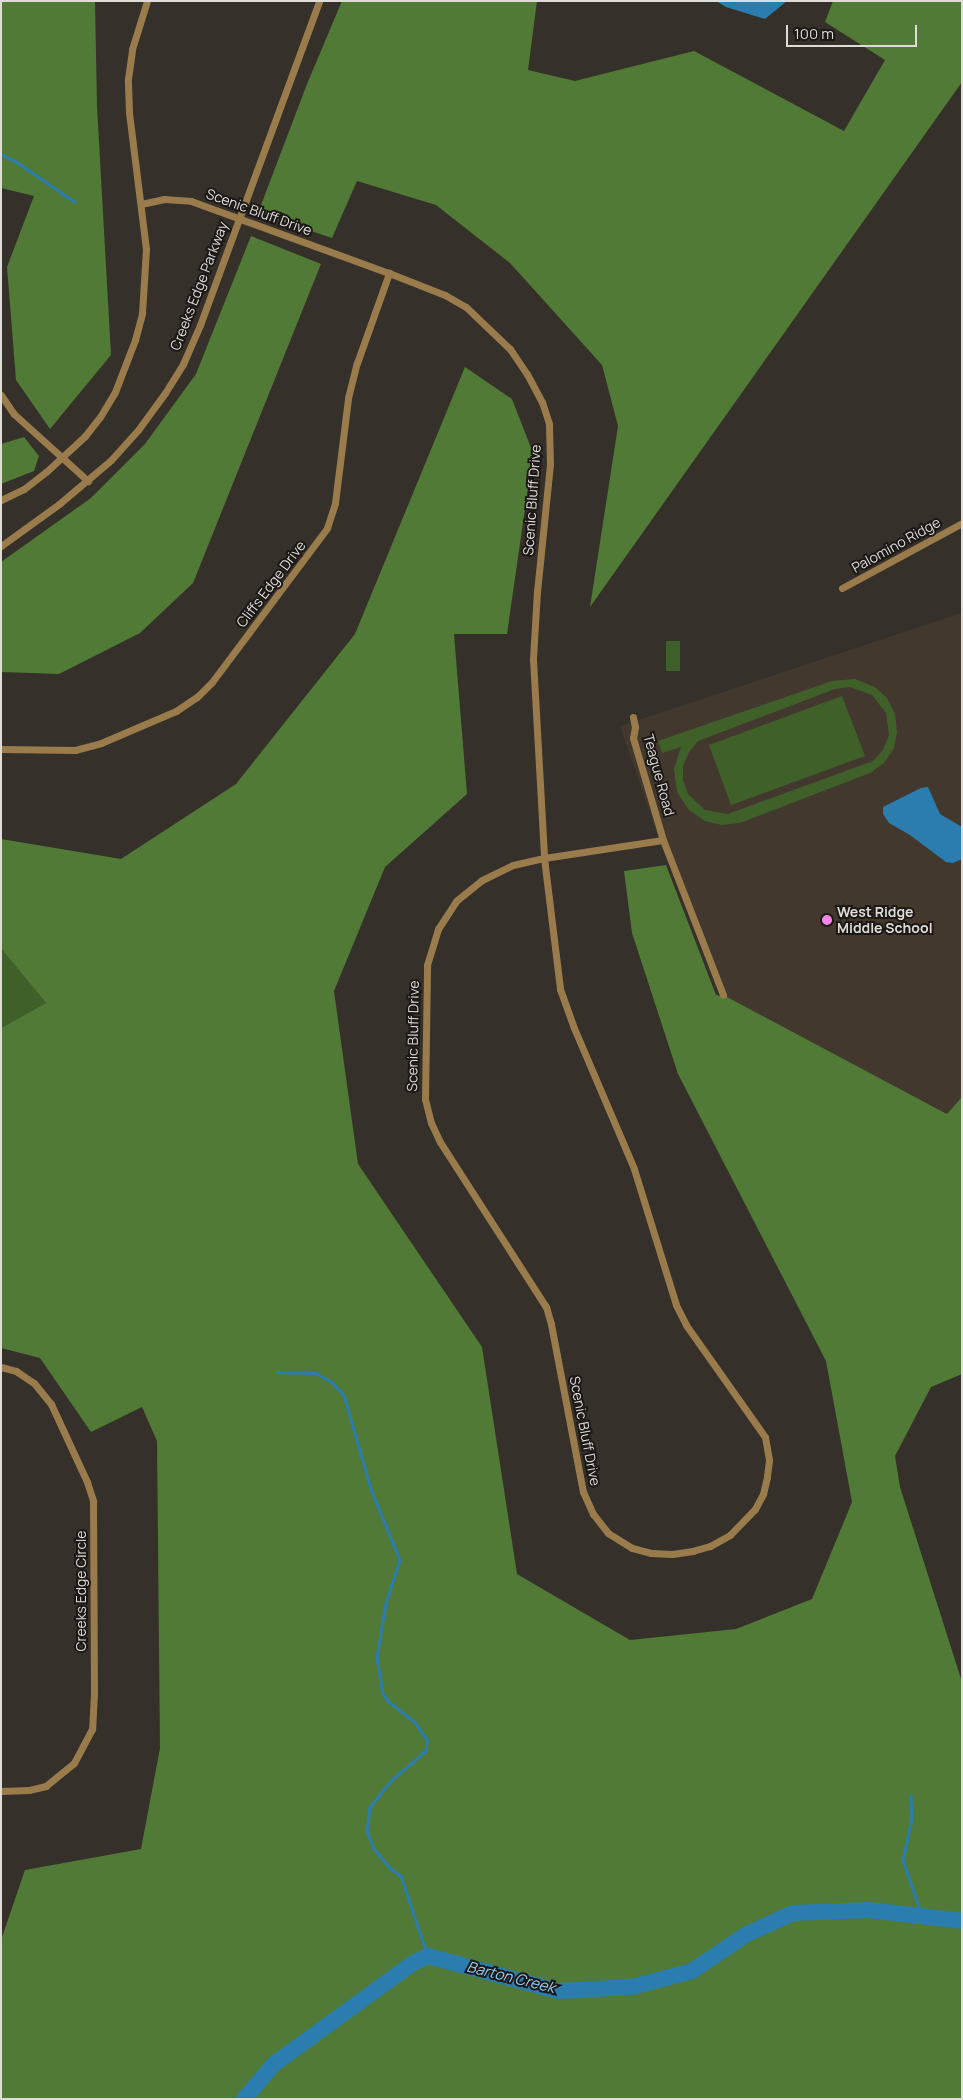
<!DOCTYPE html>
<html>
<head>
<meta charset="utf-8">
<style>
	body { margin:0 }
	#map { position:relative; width:963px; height:2100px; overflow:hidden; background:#36302a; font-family:Manrope,sans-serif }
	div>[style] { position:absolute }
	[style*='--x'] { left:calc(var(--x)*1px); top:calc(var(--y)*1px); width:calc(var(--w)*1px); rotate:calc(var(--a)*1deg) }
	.built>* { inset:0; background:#43382e }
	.green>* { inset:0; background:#3f6129 }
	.forest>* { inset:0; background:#507a35 }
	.water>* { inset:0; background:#2b7db0 }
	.stream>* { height:2.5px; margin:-1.25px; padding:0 1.25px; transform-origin:1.25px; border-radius:1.25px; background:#2b7db0 }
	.river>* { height:16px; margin:-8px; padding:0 8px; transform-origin:8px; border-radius:8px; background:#2b7db0 }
	.street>* { height:7px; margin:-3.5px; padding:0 3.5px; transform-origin:3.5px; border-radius:3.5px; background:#9a7b4b }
	.dots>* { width:14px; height:14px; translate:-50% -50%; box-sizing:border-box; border:2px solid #1b1816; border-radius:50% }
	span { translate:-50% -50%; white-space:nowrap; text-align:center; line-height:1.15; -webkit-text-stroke:4px #1b1816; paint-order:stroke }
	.street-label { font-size:14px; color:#dfdcd8 }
	.poi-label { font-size:14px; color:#dfdcd8; font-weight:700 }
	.left { translate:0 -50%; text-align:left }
	.water-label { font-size:15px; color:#92cdf6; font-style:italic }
	.frame { position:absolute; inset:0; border:2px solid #dfdcd8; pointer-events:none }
	.scale { position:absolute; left:786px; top:25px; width:131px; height:22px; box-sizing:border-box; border:2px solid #dfdcd8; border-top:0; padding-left:6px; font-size:15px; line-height:18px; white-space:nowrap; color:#dfdcd8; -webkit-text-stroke:4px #1b1816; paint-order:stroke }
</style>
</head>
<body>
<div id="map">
	<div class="built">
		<i style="clip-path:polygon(962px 613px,962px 1097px,948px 1114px,723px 995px,661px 845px,620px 726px)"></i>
	</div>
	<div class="green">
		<i style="clip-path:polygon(666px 641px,680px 641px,680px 671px,666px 671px)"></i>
		<i style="clip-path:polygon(evenodd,855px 679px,875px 687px,887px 698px,895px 714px,897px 732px,894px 748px,884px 763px,870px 773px,740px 823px,722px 825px,705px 821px,689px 810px,677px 792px,674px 769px,681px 747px,662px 753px,658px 741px,832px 681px,855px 679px,850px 687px,872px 695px,886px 713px,889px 735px,883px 750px,873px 761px,728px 814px,705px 810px,688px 794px,683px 780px,683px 766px,689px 752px,698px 741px,835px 689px,850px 687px)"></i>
		<i style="clip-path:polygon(842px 696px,865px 756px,731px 805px,709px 745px)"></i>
		<i style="clip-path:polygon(1px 947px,46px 1003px,1px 1028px)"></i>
	</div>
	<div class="forest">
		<i style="clip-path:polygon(1px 1px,95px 1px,97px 106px,111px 355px,50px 429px,16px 380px,7px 267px,34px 196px,1px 188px)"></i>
		<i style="clip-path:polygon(342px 1px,537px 1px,528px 70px,575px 81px,694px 51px,844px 131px,885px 60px,825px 22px,833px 1px,962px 1px,962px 82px,590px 607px,618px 426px,602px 365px,510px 263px,436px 205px,357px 181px,332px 238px,258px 213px,307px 84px)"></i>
		<i style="clip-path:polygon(251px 236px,321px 264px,193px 583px,140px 633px,59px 674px,1px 672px,1px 562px,91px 498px,145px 444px,196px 374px)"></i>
		<i style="clip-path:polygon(465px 367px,512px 399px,533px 453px,507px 634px,454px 634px,467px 794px,385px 867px,334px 991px,358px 1164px,482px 1347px,517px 1574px,630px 1640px,736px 1629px,812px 1599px,852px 1502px,826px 1361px,678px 1074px,632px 933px,624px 871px,666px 865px,716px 995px,727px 997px,947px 1114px,962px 1097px,962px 1374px,931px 1387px,895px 1456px,900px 1487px,962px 1682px,962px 2099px,1px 2099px,1px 1940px,25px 1870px,141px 1849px,160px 1748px,157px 1441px,142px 1407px,91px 1432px,40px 1358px,1px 1348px,1px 1028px,46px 1003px,1px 948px,1px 839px,121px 859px,236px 784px,355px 634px)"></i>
		<i style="clip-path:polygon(24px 437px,39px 456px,34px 471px,1px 484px,1px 444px)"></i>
	</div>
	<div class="water">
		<i style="clip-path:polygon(716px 1px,787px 1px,765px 19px,726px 7px)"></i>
		<i style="clip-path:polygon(928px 787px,940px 814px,962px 827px,962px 859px,953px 863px,946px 862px,910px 835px,889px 823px,883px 814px,883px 807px,921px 788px)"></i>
	</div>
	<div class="stream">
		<i style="--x:1;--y:154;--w:18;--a:27"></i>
		<i style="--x:17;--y:162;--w:70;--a:34.6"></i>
		<i style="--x:276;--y:1372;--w:40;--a:1.4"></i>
		<i style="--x:316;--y:1373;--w:18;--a:29"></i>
		<i style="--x:332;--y:1382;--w:18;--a:47"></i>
		<i style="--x:344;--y:1395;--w:98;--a:74"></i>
		<i style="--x:371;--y:1489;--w:77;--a:67.8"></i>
		<i style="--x:400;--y:1560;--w:45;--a:108"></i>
		<i style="--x:386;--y:1603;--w:55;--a:99.5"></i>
		<i style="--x:377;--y:1657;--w:36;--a:81"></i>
		<i style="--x:383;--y:1693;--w:9;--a:58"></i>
		<i style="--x:388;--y:1701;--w:34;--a:38"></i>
		<i style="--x:415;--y:1722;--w:22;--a:56"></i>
		<i style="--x:427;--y:1740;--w:11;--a:95"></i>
		<i style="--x:426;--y:1751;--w:45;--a:139.5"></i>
		<i style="--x:392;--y:1780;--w:35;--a:129"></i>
		<i style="--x:370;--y:1807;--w:24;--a:97"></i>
		<i style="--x:367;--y:1831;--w:17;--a:69"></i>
		<i style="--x:373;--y:1847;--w:26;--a:51"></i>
		<i style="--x:389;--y:1867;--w:15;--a:37"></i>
		<i style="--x:401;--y:1876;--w:84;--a:71.4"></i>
		<i style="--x:911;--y:1795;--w:24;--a:88"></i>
		<i style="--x:912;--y:1819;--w:42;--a:102.4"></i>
		<i style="--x:903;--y:1860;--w:50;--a:71.2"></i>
		<i style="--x:919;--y:1907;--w:8;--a:97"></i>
	</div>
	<div class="river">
		<i style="--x:244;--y:2099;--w:46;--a:-49.4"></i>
		<i style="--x:274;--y:2064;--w:172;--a:-36"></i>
		<i style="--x:413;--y:1963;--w:17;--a:-25"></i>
		<i style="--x:428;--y:1956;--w:135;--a:15.1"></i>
		<i style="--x:558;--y:1991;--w:74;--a:-3.1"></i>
		<i style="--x:632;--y:1987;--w:62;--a:-14.9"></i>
		<i style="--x:692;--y:1971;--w:66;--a:-33.9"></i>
		<i style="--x:747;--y:1934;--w:51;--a:-24.5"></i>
		<i style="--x:793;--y:1913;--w:76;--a:-2.3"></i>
		<i style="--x:869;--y:1910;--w:94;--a:6.7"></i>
	</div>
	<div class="street">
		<i style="--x:141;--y:204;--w:24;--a:-12"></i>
		<i style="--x:164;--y:199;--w:27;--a:4"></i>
		<i style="--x:191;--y:201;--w:211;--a:20"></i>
		<i style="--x:389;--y:273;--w:60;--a:21.4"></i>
		<i style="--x:445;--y:295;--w:24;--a:30"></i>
		<i style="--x:466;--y:307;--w:61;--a:43.7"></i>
		<i style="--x:510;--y:349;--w:30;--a:56"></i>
		<i style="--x:527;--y:374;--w:32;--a:62"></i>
		<i style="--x:542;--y:402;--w:23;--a:72"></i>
		<i style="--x:549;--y:424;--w:40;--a:88.6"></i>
		<i style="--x:550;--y:464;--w:128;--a:95.8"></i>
		<i style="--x:537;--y:591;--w:68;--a:93.4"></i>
		<i style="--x:533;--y:659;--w:199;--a:86.8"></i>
		<i style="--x:544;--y:858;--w:120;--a:-8.6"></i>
		<i style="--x:1;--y:395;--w:23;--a:56"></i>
		<i style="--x:14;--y:414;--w:100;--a:42.2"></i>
		<i style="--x:1;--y:500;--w:25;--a:-26"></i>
		<i style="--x:24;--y:489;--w:28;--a:-38"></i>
		<i style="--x:46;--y:472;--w:53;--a:-42.7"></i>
		<i style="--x:85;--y:436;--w:24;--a:-52"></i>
		<i style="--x:100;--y:417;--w:29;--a:-59"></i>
		<i style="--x:115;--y:392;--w:56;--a:-69"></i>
		<i style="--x:135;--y:340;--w:28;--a:-75"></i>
		<i style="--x:142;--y:313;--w:64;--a:-86.4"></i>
		<i style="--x:146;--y:249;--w:138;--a:-97.1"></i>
		<i style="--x:129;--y:112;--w:33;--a:-92"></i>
		<i style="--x:128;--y:79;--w:30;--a:-82"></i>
		<i style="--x:132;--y:49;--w:50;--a:-72.6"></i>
		<i style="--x:1;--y:546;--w:72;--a:-35.9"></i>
		<i style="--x:59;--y:504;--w:68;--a:-40.2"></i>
		<i style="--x:111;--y:460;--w:40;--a:-48"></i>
		<i style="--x:138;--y:430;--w:46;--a:-53.9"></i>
		<i style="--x:165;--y:393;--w:34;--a:-58"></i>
		<i style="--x:183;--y:364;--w:43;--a:-66.4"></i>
		<i style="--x:200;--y:325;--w:345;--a:-69.8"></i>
		<i style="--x:842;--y:588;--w:136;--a:-28.4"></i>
		<i style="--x:633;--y:717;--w:10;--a:79"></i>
		<i style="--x:635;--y:727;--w:11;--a:100"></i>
		<i style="--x:633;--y:738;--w:106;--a:73.6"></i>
		<i style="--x:663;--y:840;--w:166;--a:68.8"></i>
		<i style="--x:1;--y:749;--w:74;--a:0.8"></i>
		<i style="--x:75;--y:750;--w:27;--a:-15"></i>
		<i style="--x:101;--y:743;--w:82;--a:-23.1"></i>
		<i style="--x:176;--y:711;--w:25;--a:-34"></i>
		<i style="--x:197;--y:697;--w:21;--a:-45"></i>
		<i style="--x:212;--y:682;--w:192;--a:-53.2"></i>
		<i style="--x:327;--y:528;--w:26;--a:-72"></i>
		<i style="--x:335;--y:503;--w:106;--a:-82.9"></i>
		<i style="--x:348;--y:398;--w:36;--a:-76"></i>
		<i style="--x:357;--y:363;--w:96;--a:-70.4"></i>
		<i style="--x:544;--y:858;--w:132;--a:83"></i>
		<i style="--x:560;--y:989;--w:41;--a:70.3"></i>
		<i style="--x:574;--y:1028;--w:153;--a:66.9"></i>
		<i style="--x:634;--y:1169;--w:142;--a:72.8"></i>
		<i style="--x:676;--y:1305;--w:22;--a:63"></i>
		<i style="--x:686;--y:1325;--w:137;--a:54.8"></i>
		<i style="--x:765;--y:1437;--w:23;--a:80"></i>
		<i style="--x:769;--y:1460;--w:17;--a:97"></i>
		<i style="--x:767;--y:1477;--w:17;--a:103"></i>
		<i style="--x:763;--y:1494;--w:17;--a:118"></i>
		<i style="--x:755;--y:1509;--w:36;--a:134"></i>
		<i style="--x:730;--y:1535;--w:23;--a:151"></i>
		<i style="--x:710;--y:1546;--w:18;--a:164"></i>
		<i style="--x:693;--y:1551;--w:21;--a:172"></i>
		<i style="--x:672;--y:1554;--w:21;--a:-177"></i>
		<i style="--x:651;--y:1553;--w:20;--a:-165"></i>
		<i style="--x:632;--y:1548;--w:28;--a:-148"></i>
		<i style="--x:608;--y:1533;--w:24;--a:-128"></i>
		<i style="--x:593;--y:1514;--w:24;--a:-114"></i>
		<i style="--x:583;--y:1492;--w:171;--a:-100.8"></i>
		<i style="--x:551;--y:1324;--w:18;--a:-106"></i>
		<i style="--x:546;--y:1307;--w:196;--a:-122.7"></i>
		<i style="--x:440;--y:1142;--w:21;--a:-115"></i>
		<i style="--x:431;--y:1123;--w:25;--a:-104"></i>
		<i style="--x:425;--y:1099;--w:134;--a:-89.1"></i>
		<i style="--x:427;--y:965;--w:38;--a:-73"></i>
		<i style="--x:438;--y:929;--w:33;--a:-57"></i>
		<i style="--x:456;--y:901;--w:33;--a:-39"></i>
		<i style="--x:482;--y:880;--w:34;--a:-26"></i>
		<i style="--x:513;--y:865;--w:32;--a:-13"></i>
		<i style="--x:1;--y:1367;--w:16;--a:15"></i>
		<i style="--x:16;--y:1371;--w:22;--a:34"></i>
		<i style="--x:34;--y:1383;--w:27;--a:51"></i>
		<i style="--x:51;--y:1404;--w:86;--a:65.2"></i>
		<i style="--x:87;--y:1482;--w:20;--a:72"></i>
		<i style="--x:93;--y:1501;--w:192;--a:89.7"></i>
		<i style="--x:94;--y:1693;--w:36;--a:93"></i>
		<i style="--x:92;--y:1729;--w:38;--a:118"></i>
		<i style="--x:74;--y:1763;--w:36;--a:141"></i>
		<i style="--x:46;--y:1786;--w:17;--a:167"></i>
		<i style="--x:29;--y:1790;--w:28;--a:178"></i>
	</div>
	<div class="dots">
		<i style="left:827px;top:920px;background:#fa87e7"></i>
	</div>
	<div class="street-label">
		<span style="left:259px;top:212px;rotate:20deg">Scenic Bluff Drive</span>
		<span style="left:199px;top:286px;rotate:-69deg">Creeks Edge Parkway</span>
		<span style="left:532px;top:500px;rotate:-86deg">Scenic Bluff Drive</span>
		<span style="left:896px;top:545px;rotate:-29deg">Palomino Ridge</span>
		<span style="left:271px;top:584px;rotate:-53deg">Cliffs Edge Drive</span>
		<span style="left:659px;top:775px;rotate:75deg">Teague Road</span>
		<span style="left:413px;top:1036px;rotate:-89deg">Scenic Bluff Drive</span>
		<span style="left:585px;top:1431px;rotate:79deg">Scenic Bluff Drive</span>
		<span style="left:81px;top:1591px;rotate:-90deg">Creeks Edge Circle</span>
	</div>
	<div class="poi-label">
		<span class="left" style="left:837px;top:920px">West Ridge<br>Middle School</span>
	</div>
	<div class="water-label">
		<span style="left:511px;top:1977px;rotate:14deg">Barton Creek</span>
	</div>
	<div class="frame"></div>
	<div class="scale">100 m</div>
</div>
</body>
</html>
